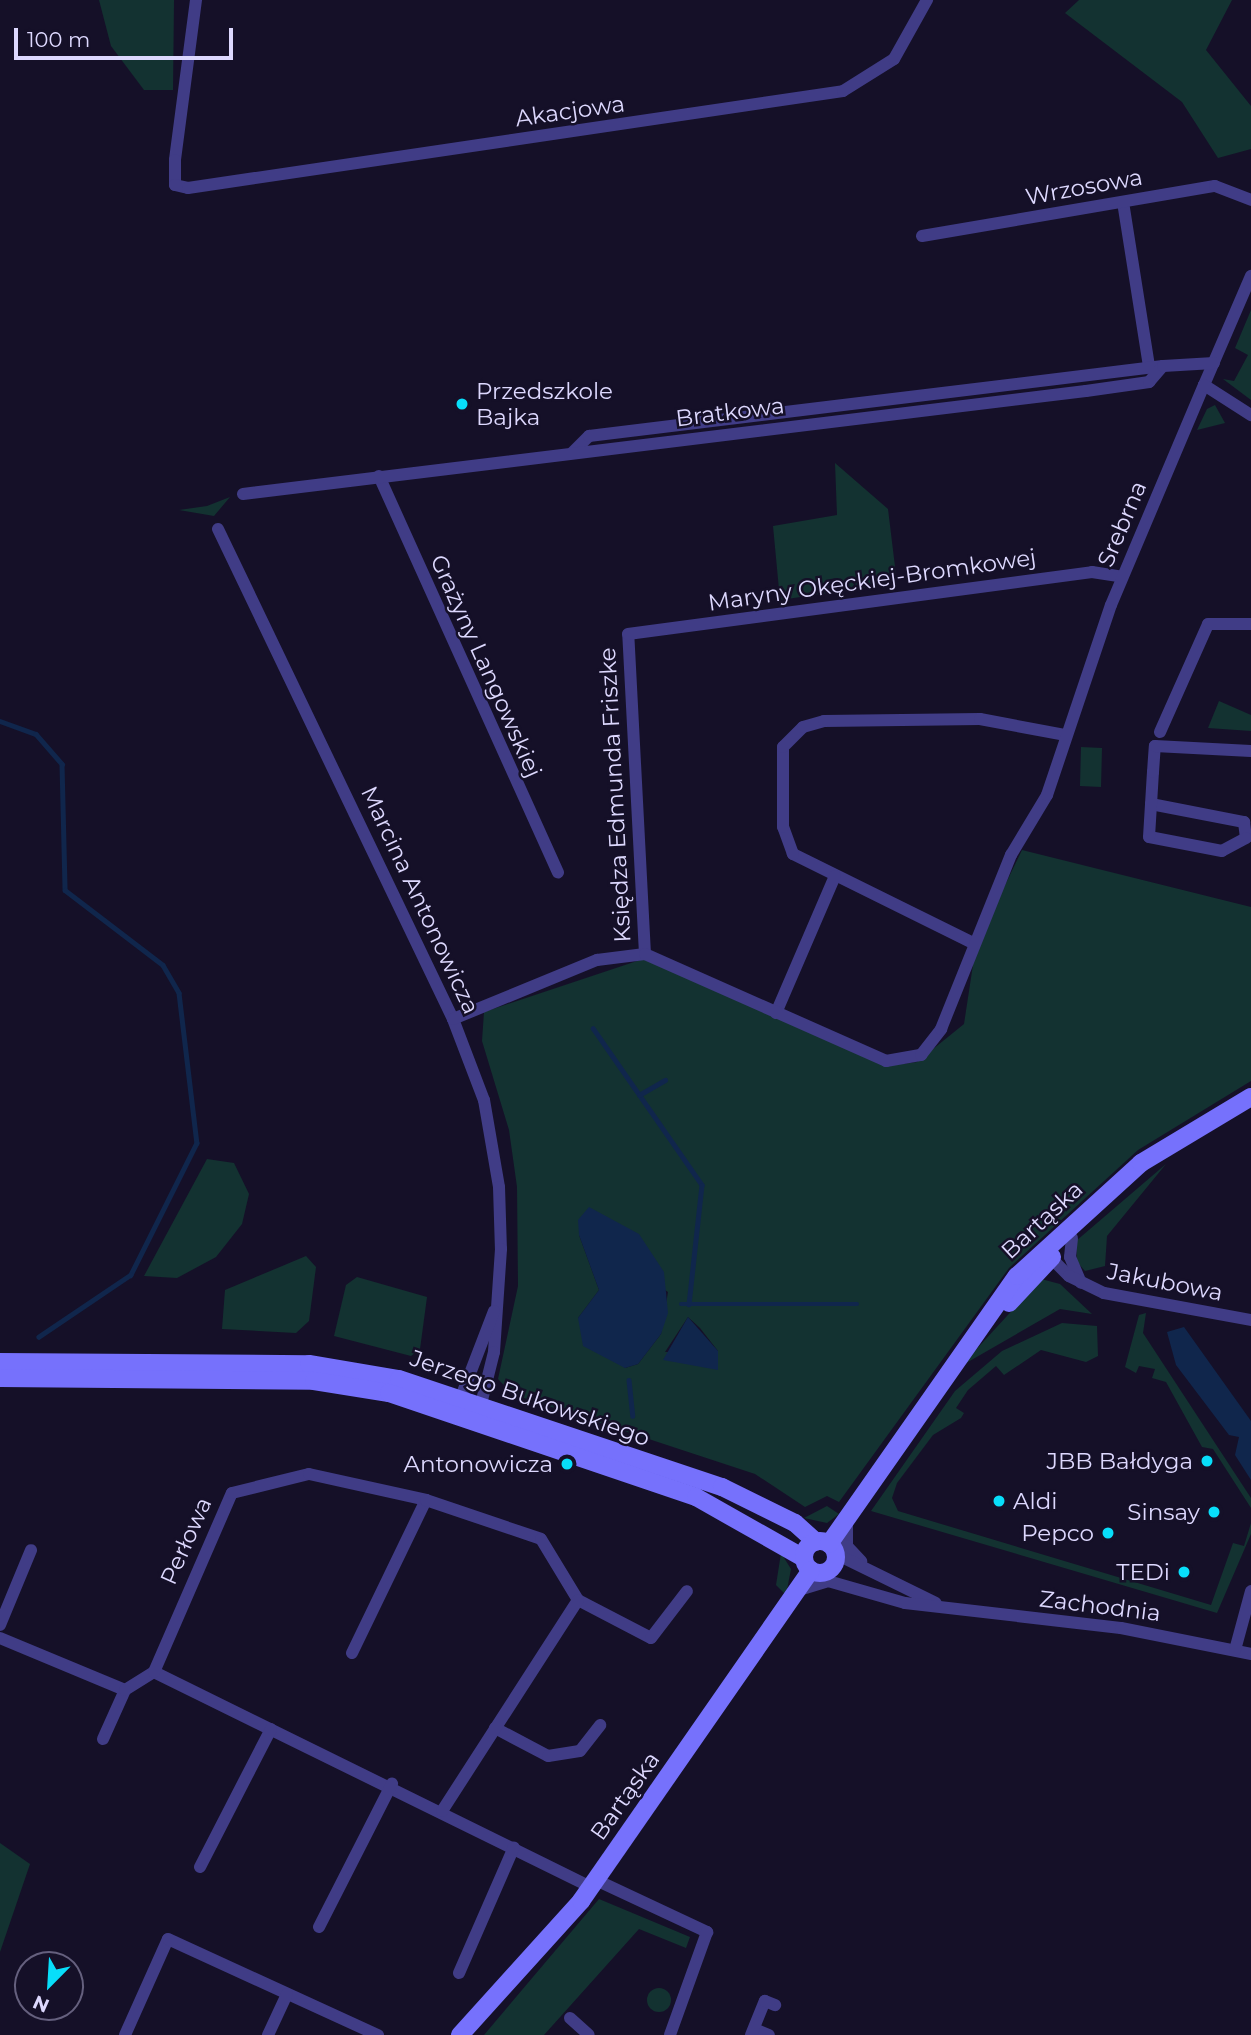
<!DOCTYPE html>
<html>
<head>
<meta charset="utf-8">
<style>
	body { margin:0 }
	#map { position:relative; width:1251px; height:2035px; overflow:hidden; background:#151028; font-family:Montserrat,sans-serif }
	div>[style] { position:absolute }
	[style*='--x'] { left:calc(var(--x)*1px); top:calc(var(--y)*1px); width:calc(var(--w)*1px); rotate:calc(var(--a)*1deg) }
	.green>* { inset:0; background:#133231 }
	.round { border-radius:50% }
	.water>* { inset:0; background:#10264c }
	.stream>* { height:4.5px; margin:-2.25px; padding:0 2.25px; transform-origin:2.25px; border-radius:2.25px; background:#10264c }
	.street>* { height:12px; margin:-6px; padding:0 6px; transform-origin:6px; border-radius:6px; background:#403c86 }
	.secondary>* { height:18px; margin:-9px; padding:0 9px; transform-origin:9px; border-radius:9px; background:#7671fc }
	.secondary>.ring { margin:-9px; padding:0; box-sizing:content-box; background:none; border:18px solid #7671fc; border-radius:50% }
	.dots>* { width:19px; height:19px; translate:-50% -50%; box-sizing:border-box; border:4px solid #151028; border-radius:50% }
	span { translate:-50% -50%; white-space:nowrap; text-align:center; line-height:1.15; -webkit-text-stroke:5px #151028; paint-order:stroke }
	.street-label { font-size:23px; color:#ddd8fe }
	.poi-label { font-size:23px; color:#ddd8fe }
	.left { translate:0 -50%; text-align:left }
	.right { translate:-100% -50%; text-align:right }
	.north { position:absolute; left:14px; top:1951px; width:70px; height:70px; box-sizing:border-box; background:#151028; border:2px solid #65607e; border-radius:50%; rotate:204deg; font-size:19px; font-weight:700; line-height:28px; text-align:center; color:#ddd8fe }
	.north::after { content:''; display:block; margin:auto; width:24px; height:32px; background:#08defa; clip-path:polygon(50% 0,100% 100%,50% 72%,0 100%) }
	.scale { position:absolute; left:14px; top:28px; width:219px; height:32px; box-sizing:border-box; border:4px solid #ddd8fe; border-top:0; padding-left:9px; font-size:21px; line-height:24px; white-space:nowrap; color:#ddd8fe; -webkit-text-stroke:5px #151028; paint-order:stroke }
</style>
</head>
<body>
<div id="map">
	<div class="green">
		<i style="clip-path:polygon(99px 0,174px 0,173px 90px,144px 90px,111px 46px)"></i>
		<i style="clip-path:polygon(1079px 0,1232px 0,1206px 50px,1251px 106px,1251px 149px,1218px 158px,1182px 102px,1065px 13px)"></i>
		<i style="clip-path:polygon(1251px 310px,1251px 400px,1223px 379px,1234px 381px,1248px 355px,1235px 348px)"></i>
		<i style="clip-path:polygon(1215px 405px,1225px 423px,1197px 430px,1207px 409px)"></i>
		<i style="clip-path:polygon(835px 463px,888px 509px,897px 583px,780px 600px,773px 526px,837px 515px)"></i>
		<i style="clip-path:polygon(230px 497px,214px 516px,179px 510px,207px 506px)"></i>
		<i style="clip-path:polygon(1219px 701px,1251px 715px,1251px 731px,1208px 728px)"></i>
		<i style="clip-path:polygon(1081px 747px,1102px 748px,1101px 787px,1080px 786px)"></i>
		<i style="clip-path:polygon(evenodd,1022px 850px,1251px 907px,1251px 1081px,1138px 1150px,1009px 1268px,839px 1502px,827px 1496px,805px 1507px,755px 1474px,512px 1394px,498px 1379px,518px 1286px,517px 1187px,509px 1130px,482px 1041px,484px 1012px,643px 959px,903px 1064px,917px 1062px,964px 1024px,976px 945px,1022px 850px,579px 1235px,668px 1292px,661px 1334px,638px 1364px,625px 1368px,578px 1318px,599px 1290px,579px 1235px,1022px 850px,688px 1317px,700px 1328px,718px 1351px,665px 1352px,688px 1317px)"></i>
		<i style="clip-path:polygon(207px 1159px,234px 1163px,249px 1194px,242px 1224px,216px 1257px,177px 1278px,144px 1276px)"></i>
		<i style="clip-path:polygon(1166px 1164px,1107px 1236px,1105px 1266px,1085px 1271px,1077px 1262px,1076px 1241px)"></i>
		<i style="clip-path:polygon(306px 1256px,316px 1267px,309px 1321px,296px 1333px,222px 1329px,225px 1290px)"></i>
		<i style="clip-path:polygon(357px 1277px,427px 1297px,420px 1349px,411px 1356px,334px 1336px,346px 1285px)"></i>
		<i style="clip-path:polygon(1041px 1279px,1060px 1284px,1092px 1314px,1060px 1309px,961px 1366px)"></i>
		<i style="clip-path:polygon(1146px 1313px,1143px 1333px,1251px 1498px,1251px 1508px,1213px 1449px,1202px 1447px,1166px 1382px,1152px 1378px,1155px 1369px,1139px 1366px,1136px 1373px,1125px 1367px,1139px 1315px)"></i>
		<i style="clip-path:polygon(1062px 1323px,1097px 1326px,1098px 1356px,1086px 1362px,1041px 1350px,1004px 1375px,996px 1366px,968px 1390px,956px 1408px,964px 1413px,961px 1418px,933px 1435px,897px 1483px,892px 1498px,898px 1511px,1211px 1605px,1233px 1543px,1244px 1546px,1251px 1523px,1251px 1534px,1217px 1613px,871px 1511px,955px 1391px,1002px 1351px)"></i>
		<i style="clip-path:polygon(827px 1506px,839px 1514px,827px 1523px,804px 1518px)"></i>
		<i style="clip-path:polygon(781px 1553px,791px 1569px,786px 1595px,776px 1585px)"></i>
		<i style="clip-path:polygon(0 1843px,30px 1864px,0 1952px)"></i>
		<i style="clip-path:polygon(599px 1899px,690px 1937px,686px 1948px,639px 1929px,544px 2035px,484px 2035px)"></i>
		<i class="round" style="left:647px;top:1988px;width:24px;height:24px"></i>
	</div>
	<div class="water">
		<i style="clip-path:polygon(589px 1207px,639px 1234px,664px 1272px,668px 1313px,661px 1334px,638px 1364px,625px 1368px,583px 1346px,578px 1318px,599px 1290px,579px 1235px,578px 1220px)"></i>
		<i style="clip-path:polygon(688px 1317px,718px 1351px,718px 1370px,663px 1360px)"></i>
		<i style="clip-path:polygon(1184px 1327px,1251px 1421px,1251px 1480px,1235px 1455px,1239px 1437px,1229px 1435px,1176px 1365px,1167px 1332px)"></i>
	</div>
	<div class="stream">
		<i style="--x:0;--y:721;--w:38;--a:20"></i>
		<i style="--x:36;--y:734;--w:40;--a:49"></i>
		<i style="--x:62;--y:764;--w:126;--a:88.6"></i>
		<i style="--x:65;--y:890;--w:123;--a:37.4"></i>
		<i style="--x:163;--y:965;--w:32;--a:60"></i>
		<i style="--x:179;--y:993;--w:151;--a:83.2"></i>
		<i style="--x:197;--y:1143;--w:148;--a:116.6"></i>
		<i style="--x:131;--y:1275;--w:111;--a:146"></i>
		<i style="--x:593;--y:1028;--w:191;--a:55.2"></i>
		<i style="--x:702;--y:1185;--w:120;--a:96.2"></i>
		<i style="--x:639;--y:1095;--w:30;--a:-30"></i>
		<i style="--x:681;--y:1304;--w:176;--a:0"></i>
		<i style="--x:629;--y:1380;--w:36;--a:84"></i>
	</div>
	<div class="street">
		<i style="--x:196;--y:0;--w:161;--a:97.5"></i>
		<i style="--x:175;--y:160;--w:25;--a:90"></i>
		<i style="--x:175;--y:185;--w:13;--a:13"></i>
		<i style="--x:188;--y:188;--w:662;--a:-8.42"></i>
		<i style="--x:843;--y:91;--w:60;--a:-32.1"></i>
		<i style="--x:894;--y:59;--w:68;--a:-60.8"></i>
		<i style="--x:1123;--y:202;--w:166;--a:81"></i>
		<i style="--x:922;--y:236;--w:297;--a:-9.7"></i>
		<i style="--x:1215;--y:186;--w:39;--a:21"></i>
		<i style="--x:1204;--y:385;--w:119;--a:-66.7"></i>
		<i style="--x:573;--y:452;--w:23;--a:-45"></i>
		<i style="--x:589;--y:436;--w:578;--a:-6.95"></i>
		<i style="--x:379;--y:476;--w:435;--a:65.7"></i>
		<i style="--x:243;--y:494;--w:849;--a:-6.97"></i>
		<i style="--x:1086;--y:391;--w:64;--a:-8.1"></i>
		<i style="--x:1149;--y:382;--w:21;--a:-49"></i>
		<i style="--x:1163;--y:366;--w:51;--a:-3.4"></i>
		<i style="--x:218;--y:529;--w:543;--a:64.38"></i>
		<i style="--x:453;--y:1019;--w:87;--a:69.1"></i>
		<i style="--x:484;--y:1100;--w:88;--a:80.2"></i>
		<i style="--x:499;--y:1187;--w:62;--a:88.2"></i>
		<i style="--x:501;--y:1249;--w:103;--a:93.9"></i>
		<i style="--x:494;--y:1352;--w:54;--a:104"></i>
		<i style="--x:481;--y:1404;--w:10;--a:143"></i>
		<i style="--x:1160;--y:732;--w:118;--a:-66"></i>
		<i style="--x:1208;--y:624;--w:43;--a:0"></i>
		<i style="--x:1151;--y:804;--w:95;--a:11"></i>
		<i style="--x:1244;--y:822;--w:16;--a:83"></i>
		<i style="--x:1246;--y:838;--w:27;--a:152"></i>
		<i style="--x:1222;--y:851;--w:74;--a:-169.1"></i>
		<i style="--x:1149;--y:837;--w:65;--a:-86.5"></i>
		<i style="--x:1153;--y:772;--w:26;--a:-86"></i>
		<i style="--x:1155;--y:746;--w:96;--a:3"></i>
		<i style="--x:973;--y:943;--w:201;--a:-153.7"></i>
		<i style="--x:793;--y:854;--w:29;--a:-110"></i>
		<i style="--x:783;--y:827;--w:80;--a:-90"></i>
		<i style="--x:783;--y:747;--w:28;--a:-45"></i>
		<i style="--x:803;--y:727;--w:22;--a:-16"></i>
		<i style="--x:824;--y:721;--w:156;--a:-0.7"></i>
		<i style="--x:980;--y:719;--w:86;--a:10.7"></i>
		<i style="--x:645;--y:954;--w:320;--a:-93"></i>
		<i style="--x:628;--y:634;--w:468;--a:-7.6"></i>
		<i style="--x:1092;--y:572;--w:30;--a:9"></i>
		<i style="--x:776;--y:1013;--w:149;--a:-66.7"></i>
		<i style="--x:453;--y:1019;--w:156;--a:-22.3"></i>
		<i style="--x:597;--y:960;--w:48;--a:-7.1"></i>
		<i style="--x:645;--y:954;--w:264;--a:23.9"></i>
		<i style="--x:886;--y:1061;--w:36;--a:-10"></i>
		<i style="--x:921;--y:1055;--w:33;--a:-52"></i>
		<i style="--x:941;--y:1029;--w:188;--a:-68.1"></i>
		<i style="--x:1011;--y:855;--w:70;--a:-59"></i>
		<i style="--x:1047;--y:795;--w:200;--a:-71.4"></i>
		<i style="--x:1111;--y:605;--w:239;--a:-67.1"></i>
		<i style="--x:1204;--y:385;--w:56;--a:32.6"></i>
		<i style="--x:1072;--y:1238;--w:19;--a:96"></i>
		<i style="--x:1070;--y:1257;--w:28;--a:67"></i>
		<i style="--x:1047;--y:1254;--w:31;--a:45"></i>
		<i style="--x:1069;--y:1276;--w:39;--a:26"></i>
		<i style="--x:1104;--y:1293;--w:149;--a:10.4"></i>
		<i style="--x:463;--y:1407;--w:10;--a:-101"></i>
		<i style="--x:461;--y:1397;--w:92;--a:-69"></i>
		<i style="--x:847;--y:1519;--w:27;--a:90"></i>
		<i style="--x:847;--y:1546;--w:21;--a:47"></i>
		<i style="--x:836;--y:1554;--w:111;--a:26.1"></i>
		<i style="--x:799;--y:1590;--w:30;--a:-17"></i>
		<i style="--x:828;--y:1581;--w:80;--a:15.9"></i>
		<i style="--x:905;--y:1603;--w:217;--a:6.6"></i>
		<i style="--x:1121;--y:1628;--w:133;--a:11.3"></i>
		<i style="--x:578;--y:1600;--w:82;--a:27.5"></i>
		<i style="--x:651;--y:1638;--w:59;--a:-52.5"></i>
		<i style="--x:0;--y:1625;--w:81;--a:-67.5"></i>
		<i style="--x:0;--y:1638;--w:135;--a:22.6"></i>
		<i style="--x:1235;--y:1650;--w:61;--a:-74.8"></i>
		<i style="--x:352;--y:1653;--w:170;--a:-64.2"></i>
		<i style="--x:154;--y:1672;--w:487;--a:26.2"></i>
		<i style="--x:495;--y:1728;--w:60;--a:27.8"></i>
		<i style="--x:548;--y:1756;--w:32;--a:-9"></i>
		<i style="--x:580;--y:1751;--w:33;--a:-52"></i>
		<i style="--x:103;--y:1739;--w:54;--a:-65.8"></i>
		<i style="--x:125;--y:1690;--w:34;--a:-32"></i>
		<i style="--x:154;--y:1672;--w:195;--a:-66.5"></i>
		<i style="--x:232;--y:1493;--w:79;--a:-13.9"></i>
		<i style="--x:309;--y:1474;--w:120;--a:12.5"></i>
		<i style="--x:426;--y:1500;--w:121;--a:18.7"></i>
		<i style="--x:541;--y:1539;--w:71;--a:58.8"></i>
		<i style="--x:578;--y:1600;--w:251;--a:122.8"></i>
		<i style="--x:200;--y:1867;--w:155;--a:-62.8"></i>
		<i style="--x:596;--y:1880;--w:123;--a:25.1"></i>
		<i style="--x:707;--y:1932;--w:109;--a:109.8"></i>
		<i style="--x:319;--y:1927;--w:161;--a:-63"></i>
		<i style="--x:459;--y:1973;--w:137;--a:-66.4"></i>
		<i style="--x:570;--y:2018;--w:25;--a:42"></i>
		<i style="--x:754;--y:2029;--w:16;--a:22"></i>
		<i style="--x:125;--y:2035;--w:105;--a:-65.9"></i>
		<i style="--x:168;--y:1939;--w:231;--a:24.6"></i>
		<i style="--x:268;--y:2035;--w:45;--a:-65.1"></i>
		<i style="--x:751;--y:2035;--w:37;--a:-68"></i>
		<i style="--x:765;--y:2001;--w:11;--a:22"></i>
	</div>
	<div class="secondary">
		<i style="--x:1009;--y:1303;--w:63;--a:-46.9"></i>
		<i style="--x:0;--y:1362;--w:309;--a:0.4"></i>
		<i style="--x:309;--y:1364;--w:91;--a:9.5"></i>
		<i style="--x:399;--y:1379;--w:341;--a:18.5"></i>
		<i style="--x:722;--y:1487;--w:81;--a:26.3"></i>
		<i style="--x:795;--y:1523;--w:28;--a:42"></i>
		<i style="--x:0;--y:1378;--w:314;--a:0.5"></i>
		<i style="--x:314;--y:1381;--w:76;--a:9.1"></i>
		<i style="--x:389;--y:1393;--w:324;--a:18.7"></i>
		<i style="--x:696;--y:1497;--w:124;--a:29.5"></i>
		<i class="ring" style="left:804px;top:1541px;width:14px;height:14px"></i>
		<i style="--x:829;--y:1544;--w:327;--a:-55"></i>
		<i style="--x:1017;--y:1276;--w:168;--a:-42.3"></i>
		<i style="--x:1141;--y:1163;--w:128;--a:-31"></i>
		<i style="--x:460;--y:2035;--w:181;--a:-47.9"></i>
		<i style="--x:581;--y:1901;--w:403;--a:-55.2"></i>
	</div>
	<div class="dots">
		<i style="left:462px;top:404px;background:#08defa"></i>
		<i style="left:1207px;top:1461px;background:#08defa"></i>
		<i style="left:567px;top:1464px;background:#08defa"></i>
		<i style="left:999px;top:1501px;background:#08defa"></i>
		<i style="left:1214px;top:1512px;background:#08defa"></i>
		<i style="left:1108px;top:1533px;background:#08defa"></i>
		<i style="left:1184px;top:1572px;background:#08defa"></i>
	</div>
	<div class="street-label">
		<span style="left:570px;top:111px;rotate:-8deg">Akacjowa</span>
		<span style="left:1084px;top:187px;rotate:-10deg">Wrzosowa</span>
		<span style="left:730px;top:412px;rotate:-7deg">Bratkowa</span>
		<span style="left:1122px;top:524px;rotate:-67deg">Srebrna</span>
		<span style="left:872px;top:580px;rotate:-8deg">Maryny Okęckiej-Bromkowej</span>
		<span style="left:486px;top:666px;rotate:66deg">Grażyny Langowskiej</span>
		<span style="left:615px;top:795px;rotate:-93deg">Księdza Edmunda Friszke</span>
		<span style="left:420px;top:900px;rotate:65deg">Marcina Antonowicza</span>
		<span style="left:1042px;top:1220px;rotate:-43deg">Bartąska</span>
		<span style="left:1165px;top:1282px;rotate:11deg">Jakubowa</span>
		<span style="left:530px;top:1398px;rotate:19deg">Jerzego Bukowskiego</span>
		<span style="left:186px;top:1541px;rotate:-66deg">Perłowa</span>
		<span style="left:1100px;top:1606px;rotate:7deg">Zachodnia</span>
		<span style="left:625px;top:1796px;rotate:-55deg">Bartąska</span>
	</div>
	<div class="poi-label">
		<span class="left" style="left:476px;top:404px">Przedszkole<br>Bajka</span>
		<span class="right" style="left:1193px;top:1461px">JBB Bałdyga</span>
		<span class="right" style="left:553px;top:1464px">Antonowicza</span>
		<span class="left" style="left:1013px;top:1501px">Aldi</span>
		<span class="right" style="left:1200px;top:1512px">Sinsay</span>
		<span class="right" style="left:1094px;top:1533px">Pepco</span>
		<span class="right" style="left:1170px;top:1572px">TEDi</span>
	</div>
	<div class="north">N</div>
	<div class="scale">100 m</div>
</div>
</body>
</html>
